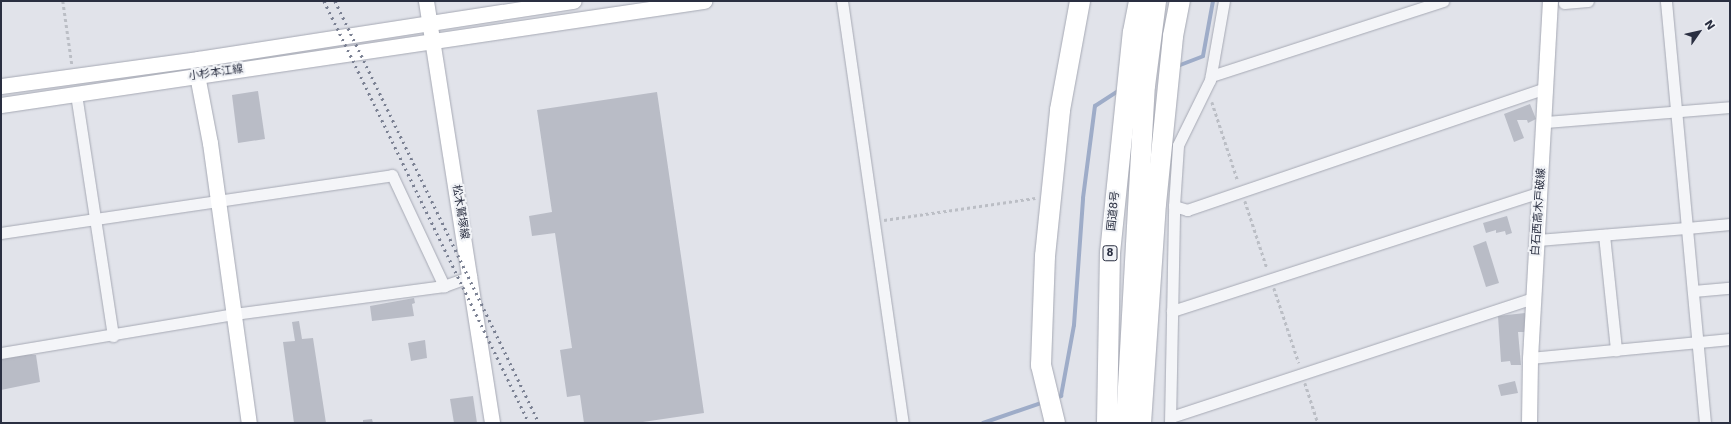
<!DOCTYPE html>
<html>
<head>
<meta charset="utf-8">
<style>
	body { margin:0 }
	#map { position:relative; width:1731px; height:424px; overflow:hidden; background:#e1e3ea; font-family:"DejaVu Sans","Noto Sans JP",sans-serif }
	div>[style] { position:absolute }
	[style*='--x'] { left:calc(var(--x)*1px); top:calc(var(--y)*1px); width:calc(var(--w)*1px); rotate:calc(var(--a)*1deg) }
	.stream>* { height:4px; margin:-2px; padding:0 2px; transform-origin:2px; border-radius:2px; background:#9eacc8 }
	.building>* { inset:0; background:#b9bcc6 }
	.path>* { height:2.5px; margin-top:-1.25px; transform-origin:0; background:repeating-linear-gradient(90deg,#bbbec5 0 3px,transparent 0 6px) }
	.roads { filter:drop-shadow(0 0 1px #a6a9b4) drop-shadow(0 0 1px #a6a9b4) }
	.street>* { height:11px; margin:-5.5px; padding:0 5.5px; transform-origin:5.5px; border-radius:5.5px; background:#f4f5f8 }
	.secondary>* { height:15px; margin:-7.5px; padding:0 7.5px; transform-origin:7.5px; border-radius:7.5px; background:#fff }
	.highway>* { height:20px; margin:-10px; padding:0 10px; transform-origin:10px; border-radius:10px; background:#fff }
	.rail>* { height:3px; margin-top:-1.5px; transform-origin:0; background:repeating-linear-gradient(90deg,#7b8193 0 2px,transparent 0 6px) }
	span { translate:-50% -50%; white-space:nowrap; text-align:center; line-height:1.15; -webkit-text-stroke:4px #f1f3f7; paint-order:stroke }
	.shield-label span { padding:1px 3px; background:#f1f3f7; border:1px solid; border-radius:3px; -webkit-text-stroke-width:0 }
	.shield-label { font-size:10px; color:#2a2f41; font-weight:700 }
	.street-label { font-size:11px; color:#2a2f41 }
	.frame { position:absolute; inset:0; border:2px solid #2a2f41; pointer-events:none }
	.north { position:absolute; left:1679px; top:12px; width:40px; height:40px; -webkit-text-stroke:3px #f1f3f7; paint-order:stroke; rotate:56deg; font-size:11px; font-weight:700; line-height:16px; text-align:center; color:#2a2f41 }
	.north::after { content:''; display:block; margin:auto; width:14px; height:18px; background:#2a2f41; clip-path:polygon(50% 0,100% 100%,50% 72%,0 100%) }
</style>
</head>
<body>
<div id="map">
	<div class="stream">
		<i style="--x:1175;--y:67;--w:30;--a:-21"></i>
		<i style="--x:1203;--y:56;--w:56;--a:-79.7"></i>
		<i style="--x:1054;--y:399;--w:8;--a:-23"></i>
		<i style="--x:1061;--y:396;--w:72;--a:-79.6"></i>
		<i style="--x:1074;--y:325;--w:127;--a:-85.9"></i>
		<i style="--x:1083;--y:198;--w:93;--a:-82.6"></i>
		<i style="--x:1095;--y:106;--w:31;--a:-33"></i>
		<i style="--x:983;--y:423;--w:65;--a:-19"></i>
	</div>
	<div class="building">
		<i style="clip-path:polygon(258px 91px,265px 139px,238px 143px,232px 95px)"></i>
		<i style="clip-path:polygon(657px 92px,704px 413px,636px 423px,584px 423px,580px 395px,567px 397px,560px 350px,572px 348px,555px 233px,532px 236px,529px 216px,552px 212px,537px 110px)"></i>
		<i style="clip-path:polygon(1530px 104px,1536px 119px,1528px 123px,1527px 120px,1517px 120px,1524px 138px,1514px 142px,1504px 114px)"></i>
		<i style="clip-path:polygon(1507px 216px,1512px 233px,1506px 235px,1505px 231px,1496px 233px,1496px 230px,1486px 233px,1483px 223px)"></i>
		<i style="clip-path:polygon(1486px 241px,1499px 283px,1486px 287px,1473px 246px)"></i>
		<i style="clip-path:polygon(414px 298px,415px 303px,412px 304px,414px 316px,372px 321px,370px 306px)"></i>
		<i style="clip-path:polygon(1525px 313px,1525px 332px,1518px 332px,1521px 365px,1511px 365px,1510px 361px,1501px 362px,1498px 316px)"></i>
		<i style="clip-path:polygon(299px 321px,302px 339px,313px 338px,326px 423px,294px 423px,283px 342px,295px 341px,292px 322px)"></i>
		<i style="clip-path:polygon(425px 340px,427px 358px,411px 361px,408px 343px)"></i>
		<i style="clip-path:polygon(25px 354px,36px 355px,40px 382px,1px 390px,1px 358px)"></i>
		<i style="clip-path:polygon(1515px 381px,1518px 393px,1501px 396px,1498px 385px)"></i>
		<i style="clip-path:polygon(473px 396px,477px 423px,454px 423px,450px 399px)"></i>
		<i style="clip-path:polygon(372px 419px,373px 423px,363px 423px,363px 420px)"></i>
	</div>
	<div class="path">
		<i style="--x:63;--y:1;--w:64;--a:81.9"></i>
		<i style="--x:1212;--y:102;--w:83;--a:71.8"></i>
		<i style="--x:1245;--y:201;--w:71;--a:71.8"></i>
		<i style="--x:884;--y:220;--w:153;--a:-8.3"></i>
		<i style="--x:1274;--y:288;--w:79;--a:71.6"></i>
		<i style="--x:1305;--y:383;--w:42;--a:72"></i>
	</div>
	<div class="roads">
		<div class="street">
			<i style="--x:842;--y:1;--w:426;--a:81.8"></i>
			<i style="--x:1564;--y:3;--w:24;--a:-5"></i>
			<i style="--x:1211;--y:76;--w:244;--a:-17.9"></i>
			<i style="--x:76;--y:94;--w:245;--a:81.3"></i>
			<i style="--x:1545;--y:122;--w:186;--a:-4.6"></i>
			<i style="--x:1174;--y:206;--w:14;--a:17"></i>
			<i style="--x:1187;--y:210;--w:378;--a:-18.8"></i>
			<i style="--x:1;--y:233;--w:395;--a:-8.4"></i>
			<i style="--x:392;--y:175;--w:123;--a:64.9"></i>
			<i style="--x:1604;--y:235;--w:116;--a:84"></i>
			<i style="--x:1537;--y:240;--w:150;--a:-4.6"></i>
			<i style="--x:1687;--y:228;--w:228;--a:-95.3"></i>
			<i style="--x:1693;--y:291;--w:37;--a:-5"></i>
			<i style="--x:1172;--y:311;--w:387;--a:-17.9"></i>
			<i style="--x:1;--y:353;--w:236;--a:-9.5"></i>
			<i style="--x:234;--y:314;--w:212;--a:-7.6"></i>
			<i style="--x:444;--y:286;--w:29;--a:-20"></i>
			<i style="--x:1530;--y:358;--w:201;--a:-5.4"></i>
			<i style="--x:1171;--y:417;--w:382;--a:-18.2"></i>
			<i style="--x:1170;--y:423;--w:217;--a:-88.9"></i>
			<i style="--x:1174;--y:206;--w:61;--a:-86.2"></i>
			<i style="--x:1178;--y:145;--w:72;--a:-63.8"></i>
			<i style="--x:1210;--y:80;--w:80;--a:-80"></i>
			<i style="--x:1705;--y:423;--w:196;--a:-95.3"></i>
			<i style="--x:1687;--y:228;--w:43;--a:-5.3"></i>
		</div>
		<div class="secondary">
			<i style="--x:426;--y:1;--w:427;--a:81.1"></i>
			<i style="--x:197;--y:75;--w:69;--a:79.2"></i>
			<i style="--x:210;--y:143;--w:283;--a:82.1"></i>
			<i style="--x:1;--y:86;--w:199;--a:-7.8"></i>
			<i style="--x:198;--y:59;--w:380;--a:-8.8"></i>
			<i style="--x:1;--y:105;--w:711;--a:-8.42"></i>
			<i style="--x:1529;--y:423;--w:65;--a:-89.1"></i>
			<i style="--x:1530;--y:358;--w:358;--a:-86.8"></i>
		</div>
		<div class="highway">
			<i style="--x:1055;--y:423;--w:60;--a:-103.6"></i>
			<i style="--x:1041;--y:365;--w:109;--a:-87.9"></i>
			<i style="--x:1045;--y:256;--w:147;--a:-84.1"></i>
			<i style="--x:1060;--y:110;--w:111;--a:-79.6"></i>
			<i style="--x:1107;--y:423;--w:170;--a:-89"></i>
			<i style="--x:1110;--y:253;--w:222;--a:-84.1"></i>
			<i style="--x:1133;--y:32;--w:32;--a:-79"></i>
			<i style="--x:1126;--y:423;--w:338;--a:-86.8"></i>
			<i style="--x:1145;--y:86;--w:86;--a:-82.6"></i>
			<i style="--x:1141;--y:423;--w:220;--a:-86.1"></i>
			<i style="--x:1156;--y:204;--w:169;--a:-84.2"></i>
			<i style="--x:1173;--y:36;--w:36;--a:-79"></i>
		</div>
	</div>
	<div class="rail">
		<i style="--x:324;--y:1;--w:469;--a:64.1"></i>
		<i style="--x:335;--y:1;--w:469;--a:64.2"></i>
	</div>
	<div class="shield-label">
		<span style="left:1110px;top:253px">8</span>
	</div>
	<div class="street-label">
		<span style="left:216px;top:73px;rotate:-8deg">小杉本江線</span>
		<span style="left:1114px;top:211px;rotate:-84deg">国道8号</span>
		<span style="left:460px;top:212px;rotate:81deg">松木鷲塚線</span>
		<span style="left:1539px;top:212px;rotate:-86deg">白石西高木戸破線</span>
	</div>
	<div class="frame"></div>
	<div class="north">N</div>
</div>
</body>
</html>
